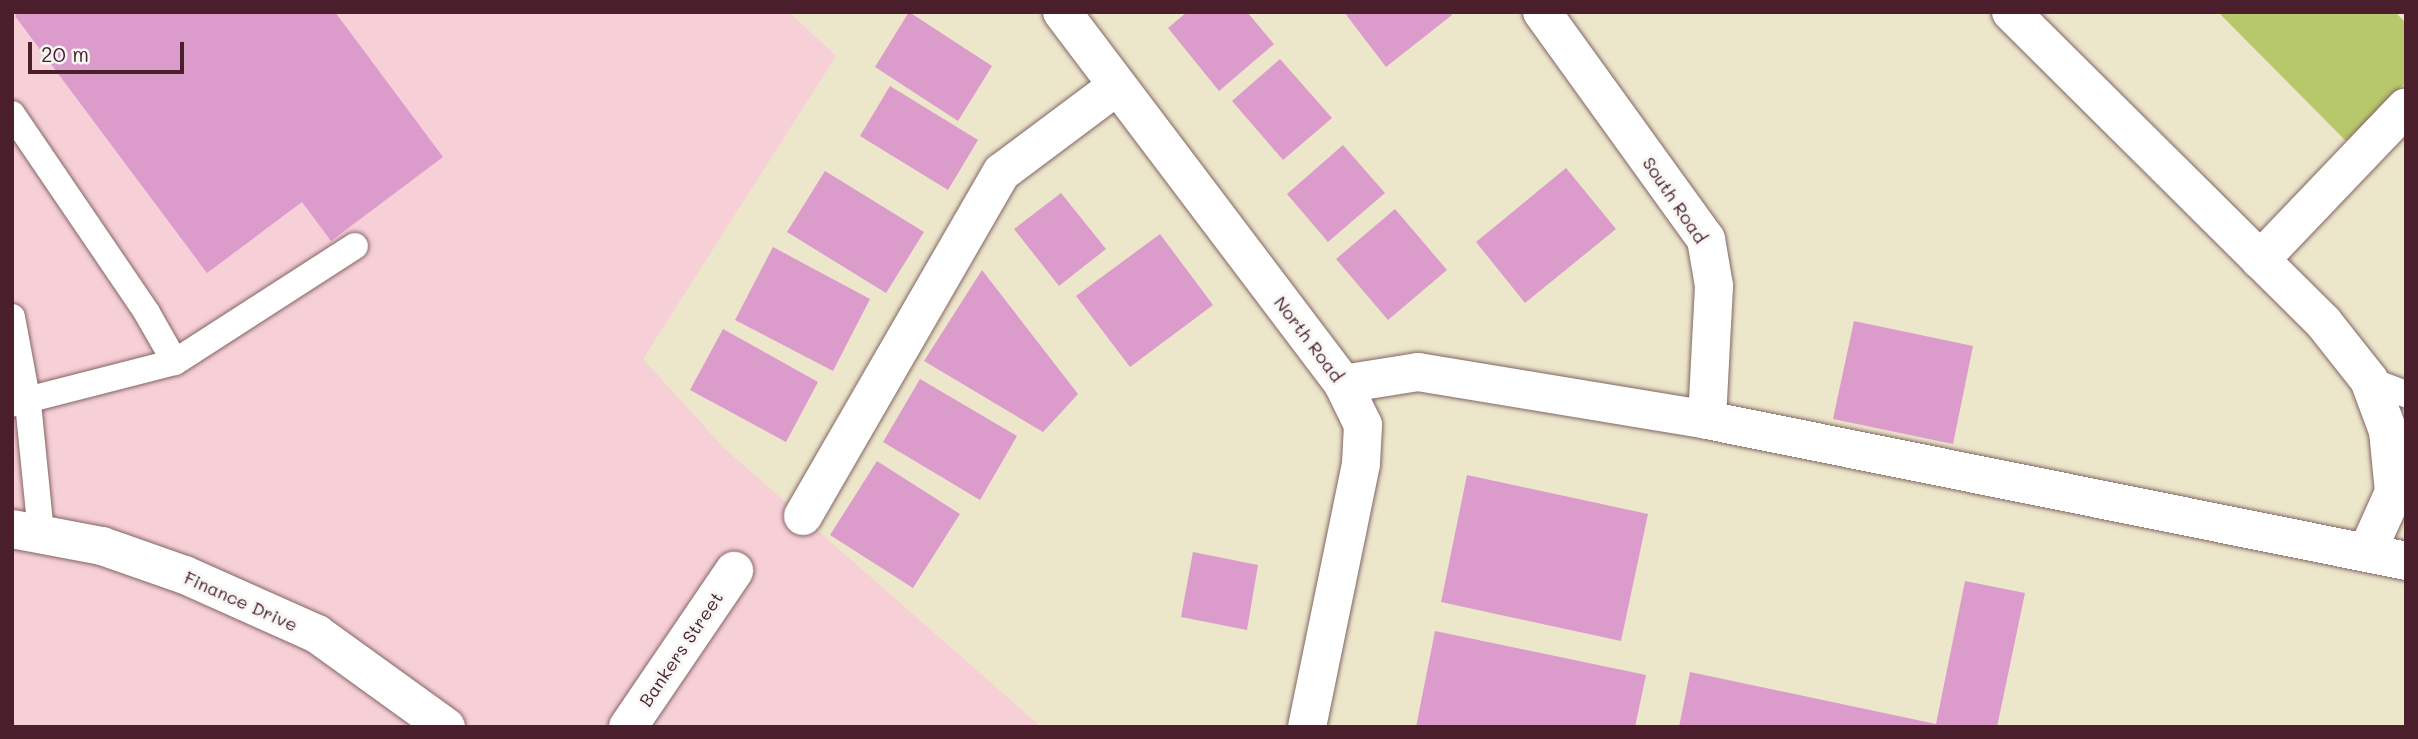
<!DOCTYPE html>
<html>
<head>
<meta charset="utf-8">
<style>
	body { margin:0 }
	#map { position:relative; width:2418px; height:739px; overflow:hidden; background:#ece6cb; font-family:Mali,sans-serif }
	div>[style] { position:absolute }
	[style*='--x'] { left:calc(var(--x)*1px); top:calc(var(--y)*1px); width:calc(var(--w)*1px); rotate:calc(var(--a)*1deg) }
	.built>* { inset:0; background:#f6cfd7 }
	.green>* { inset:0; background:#b7c86b }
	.building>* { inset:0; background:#db9ccc }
	.roads { filter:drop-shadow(0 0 2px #836563) drop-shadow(0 0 2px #836563) }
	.service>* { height:26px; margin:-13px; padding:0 13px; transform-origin:13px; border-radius:13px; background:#fff }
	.minor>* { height:38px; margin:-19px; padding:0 19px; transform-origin:19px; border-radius:19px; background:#fff }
	.tertiary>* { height:38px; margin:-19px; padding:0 19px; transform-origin:19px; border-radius:19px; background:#fff }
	span { translate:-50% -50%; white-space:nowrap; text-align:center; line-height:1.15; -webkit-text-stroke:6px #f6f6f2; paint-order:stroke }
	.street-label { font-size:18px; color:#4a1f2b }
	.frame { position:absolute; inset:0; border:14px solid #4a1f2b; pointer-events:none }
	.scale { position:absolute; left:28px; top:42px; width:156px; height:32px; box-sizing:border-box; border:4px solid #4a1f2b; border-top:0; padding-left:9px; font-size:21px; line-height:24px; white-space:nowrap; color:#4a1f2b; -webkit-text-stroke:5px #f6f6f2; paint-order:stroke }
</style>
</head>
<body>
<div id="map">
	<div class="built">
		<i style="clip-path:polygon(12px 12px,789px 12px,836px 56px,643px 359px,724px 448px,1041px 727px,12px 727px)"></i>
	</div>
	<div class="green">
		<i style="clip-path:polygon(2218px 12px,2395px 12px,2406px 23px,2406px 82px,2346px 141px)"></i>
	</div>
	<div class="building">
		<i style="clip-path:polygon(19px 12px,335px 12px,443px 157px,331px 241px,302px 202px,207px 273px,15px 16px)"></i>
		<i style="clip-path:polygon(909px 12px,992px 66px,958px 121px,875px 67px)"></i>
		<i style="clip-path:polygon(1187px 12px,1247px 12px,1274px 44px,1219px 91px,1168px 28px)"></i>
		<i style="clip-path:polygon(1344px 12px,1451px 12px,1452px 15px,1386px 67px)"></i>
		<i style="clip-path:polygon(1280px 59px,1332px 118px,1283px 160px,1232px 101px)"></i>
		<i style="clip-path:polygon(890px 86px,978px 140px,948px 190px,860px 136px)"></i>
		<i style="clip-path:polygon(1343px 145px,1385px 193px,1328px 242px,1287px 194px)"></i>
		<i style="clip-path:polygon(1566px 168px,1616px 229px,1525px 303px,1476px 242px)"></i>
		<i style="clip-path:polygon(825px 171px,924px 232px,886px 293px,787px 232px)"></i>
		<i style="clip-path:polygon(1061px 193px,1106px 249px,1059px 286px,1014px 229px)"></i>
		<i style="clip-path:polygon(1395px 209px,1447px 270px,1388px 320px,1336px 259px)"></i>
		<i style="clip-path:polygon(1160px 234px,1213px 305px,1130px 367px,1076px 296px)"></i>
		<i style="clip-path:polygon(773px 247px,870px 299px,833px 371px,735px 320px)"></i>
		<i style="clip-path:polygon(982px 270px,1078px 394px,1043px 432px,924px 361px)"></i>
		<i style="clip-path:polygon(1854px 321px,1973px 346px,1953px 444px,1833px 419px)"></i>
		<i style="clip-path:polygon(723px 329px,818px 382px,786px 442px,690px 390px)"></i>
		<i style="clip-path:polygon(920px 379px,1017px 436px,980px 500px,883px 442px)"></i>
		<i style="clip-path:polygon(877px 461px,960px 514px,913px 588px,830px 535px)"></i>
		<i style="clip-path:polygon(1467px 475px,1648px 514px,1621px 641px,1441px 602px)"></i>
		<i style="clip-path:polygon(1193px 552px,1258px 565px,1247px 630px,1181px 617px)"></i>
		<i style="clip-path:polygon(1965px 581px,2025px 593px,1997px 727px,1679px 727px,1690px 672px,1936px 724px)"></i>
		<i style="clip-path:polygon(1435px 631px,1646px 675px,1635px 727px,1416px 727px)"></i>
	</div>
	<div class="roads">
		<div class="service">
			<i style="--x:12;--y:114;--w:240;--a:55.8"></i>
			<i style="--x:147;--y:313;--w:56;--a:60.3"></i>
			<i style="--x:175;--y:362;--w:168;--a:165.6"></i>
			<i style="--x:12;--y:317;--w:87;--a:79.5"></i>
			<i style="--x:28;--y:403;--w:131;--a:84.3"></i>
			<i style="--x:175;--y:362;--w:214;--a:-32.8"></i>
			<i style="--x:2369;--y:380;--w:40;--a:21"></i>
		</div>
		<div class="minor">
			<i style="--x:1542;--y:12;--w:280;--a:54.2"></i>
			<i style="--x:1706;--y:239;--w:48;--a:80.3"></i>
			<i style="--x:1714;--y:286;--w:134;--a:93"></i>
			<i style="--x:2011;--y:12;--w:441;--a:44.8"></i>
			<i style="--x:2324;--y:323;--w:73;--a:51.7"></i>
			<i style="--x:2369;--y:380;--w:54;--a:69.6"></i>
			<i style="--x:2388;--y:431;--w:61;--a:84.4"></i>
			<i style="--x:2394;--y:492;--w:66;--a:114.2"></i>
			<i style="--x:2260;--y:260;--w:211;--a:-46.3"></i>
			<i style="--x:1343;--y:384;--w:76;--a:-9.1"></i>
			<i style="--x:1418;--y:372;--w:293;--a:9.4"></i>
			<i style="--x:1707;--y:420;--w:713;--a:11.4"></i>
			<i style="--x:803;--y:516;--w:397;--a:-60"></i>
			<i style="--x:1002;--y:172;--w:144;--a:-36.8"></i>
			<i style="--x:12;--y:529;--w:92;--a:10.7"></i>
			<i style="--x:102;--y:546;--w:88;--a:19.3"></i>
			<i style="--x:185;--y:575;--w:145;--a:24.1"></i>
			<i style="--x:317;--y:634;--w:159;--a:35.8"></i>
			<i style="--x:628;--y:727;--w:189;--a:-55.8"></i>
		</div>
		<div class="tertiary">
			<i style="--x:1062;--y:12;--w:466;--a:52.9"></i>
			<i style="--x:1343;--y:384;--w:46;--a:64"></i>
			<i style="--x:1363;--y:425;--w:39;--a:93"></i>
			<i style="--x:1361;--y:464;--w:268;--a:101.6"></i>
		</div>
	</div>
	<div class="street-label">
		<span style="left:1675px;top:200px;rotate:56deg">South Road</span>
		<span style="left:1309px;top:339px;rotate:53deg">North Road</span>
		<span style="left:241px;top:601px;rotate:24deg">Finance Drive</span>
		<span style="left:681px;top:649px;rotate:-56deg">Bankers Street</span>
	</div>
	<div class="frame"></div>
	<div class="scale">20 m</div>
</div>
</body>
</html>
